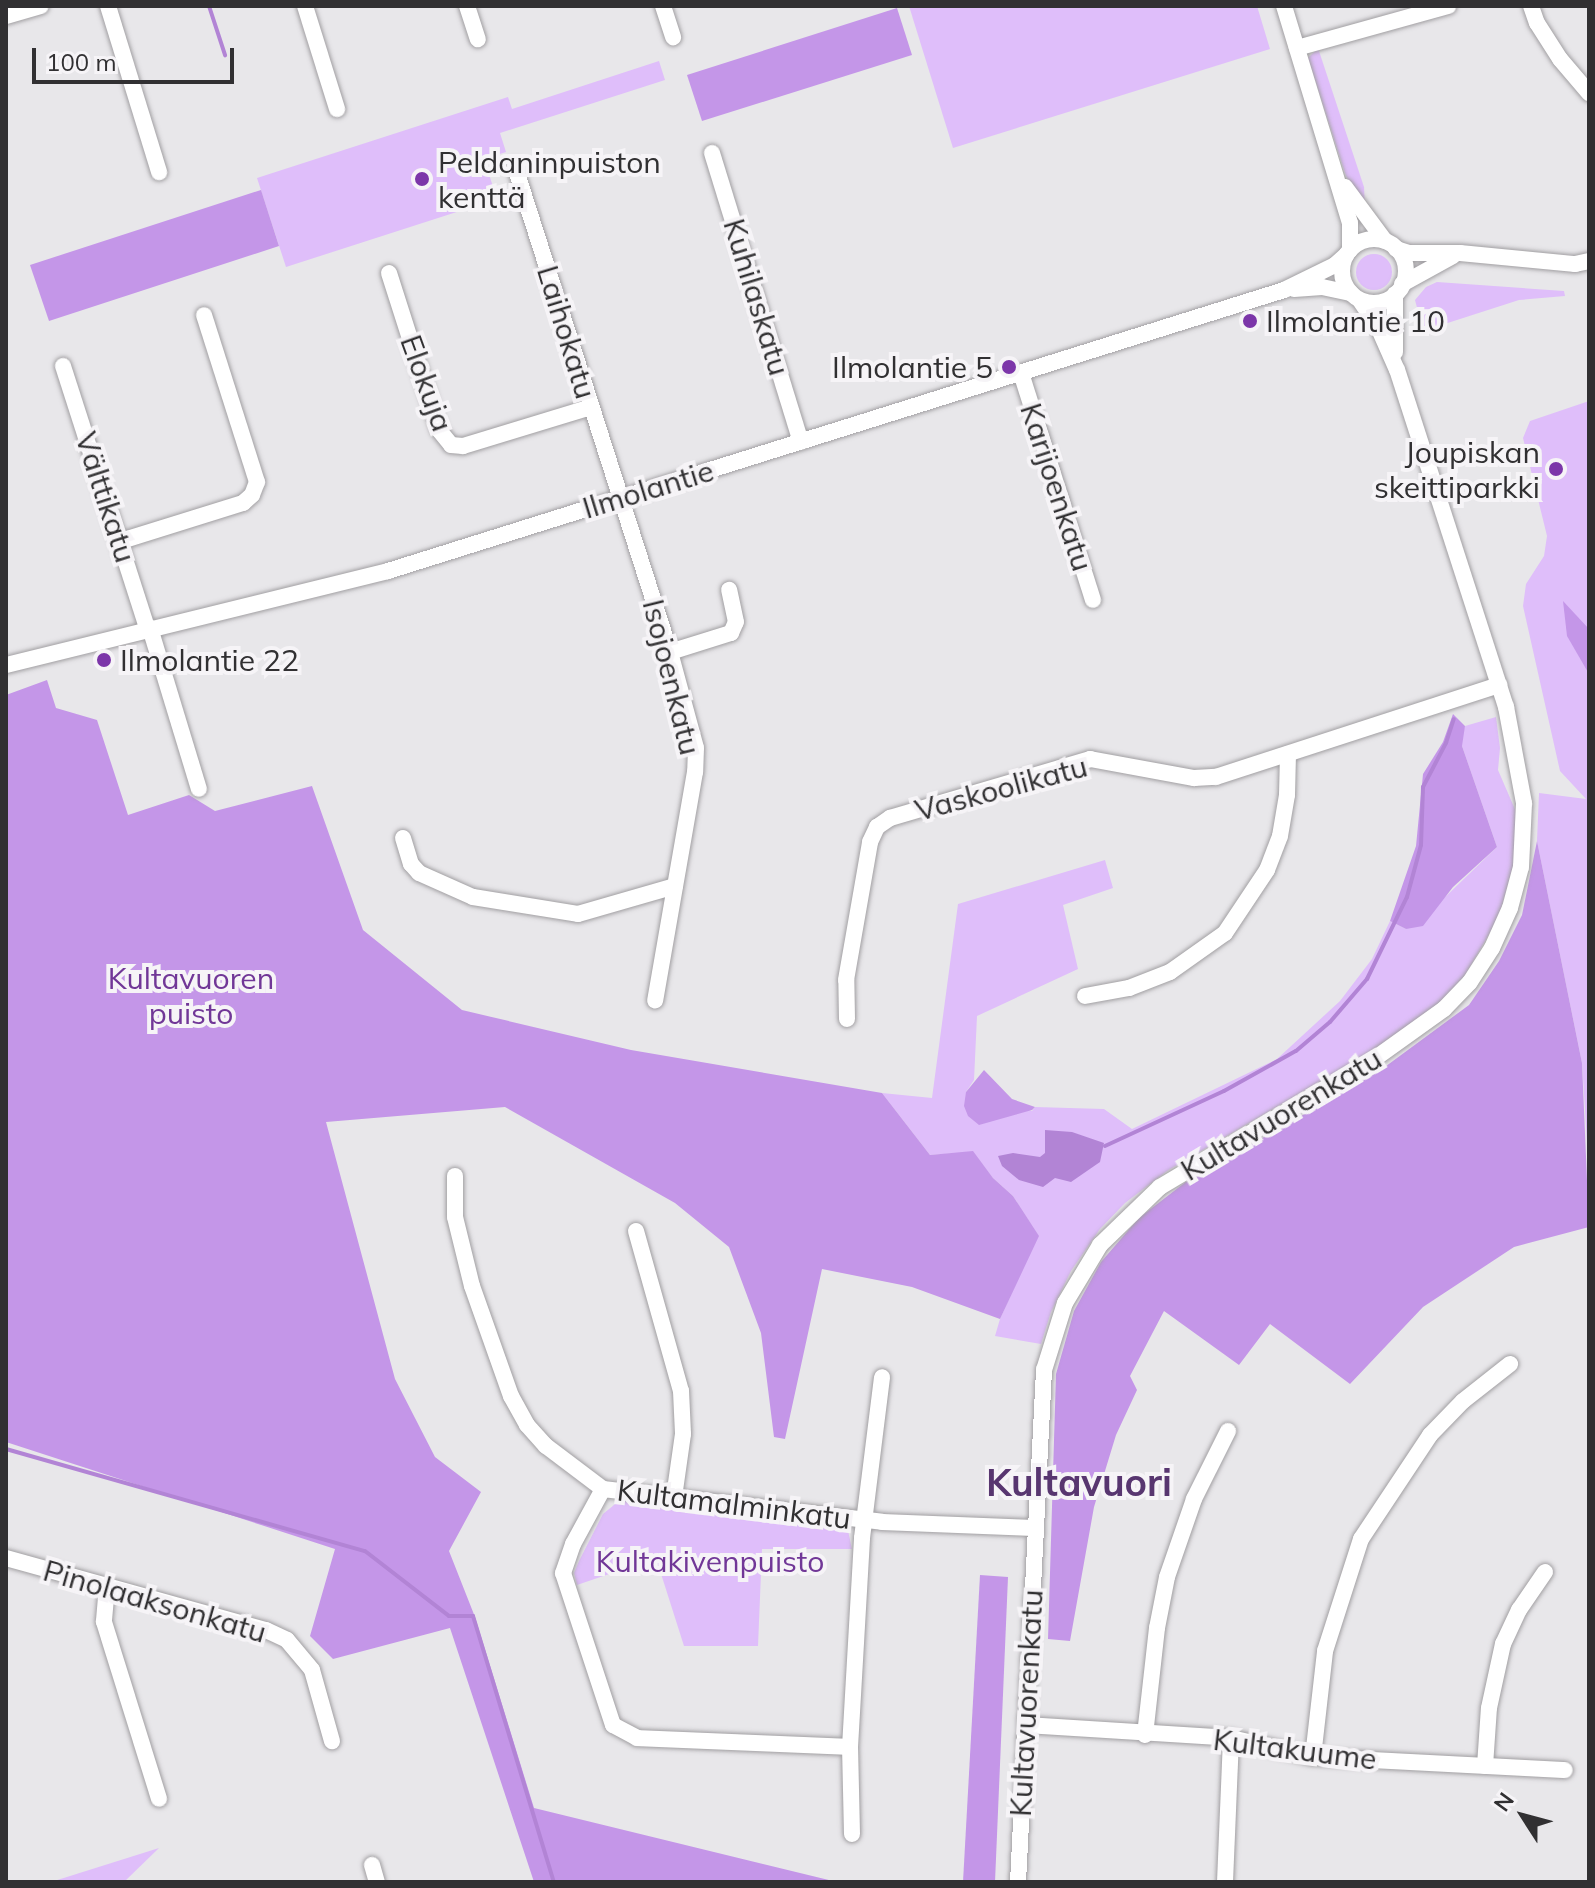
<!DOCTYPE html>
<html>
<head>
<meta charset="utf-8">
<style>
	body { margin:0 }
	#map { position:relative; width:1595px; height:1888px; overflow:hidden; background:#e8e7ea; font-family:Mulish,sans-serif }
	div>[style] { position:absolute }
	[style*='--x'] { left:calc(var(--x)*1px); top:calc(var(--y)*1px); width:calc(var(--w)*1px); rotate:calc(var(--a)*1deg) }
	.green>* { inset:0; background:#dfbefa }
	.round { border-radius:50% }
	.forest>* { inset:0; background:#c496e8 }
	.water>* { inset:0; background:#b284d5 }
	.stream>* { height:4px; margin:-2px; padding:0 2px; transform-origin:2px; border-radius:2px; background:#b284d5 }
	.roads { filter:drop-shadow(0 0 2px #a19fa2) drop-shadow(0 0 2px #a19fa2) }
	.minor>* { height:16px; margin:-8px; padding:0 8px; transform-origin:8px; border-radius:8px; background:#fff }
	.minor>.ring { margin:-8px; padding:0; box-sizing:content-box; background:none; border:16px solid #fff; border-radius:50% }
	.dots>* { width:22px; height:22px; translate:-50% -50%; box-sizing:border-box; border:4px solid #f6f4f7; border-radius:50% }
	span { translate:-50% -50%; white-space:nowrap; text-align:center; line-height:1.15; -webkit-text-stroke:8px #f6f4f7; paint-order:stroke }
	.poi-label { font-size:30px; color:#313032 }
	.left { translate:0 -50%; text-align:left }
	.right { translate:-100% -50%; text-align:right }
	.street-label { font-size:30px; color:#313032 }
	.park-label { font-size:30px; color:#713797 }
	.district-label { font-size:38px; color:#583670; font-weight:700 }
	.frame { position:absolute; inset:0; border:8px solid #313032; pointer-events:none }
	.north { position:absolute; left:1483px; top:1776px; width:80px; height:80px; -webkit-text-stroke:6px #f6f4f7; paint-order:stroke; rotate:306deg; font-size:22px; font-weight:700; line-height:32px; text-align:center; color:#313032 }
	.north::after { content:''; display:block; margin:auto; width:28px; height:36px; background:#313032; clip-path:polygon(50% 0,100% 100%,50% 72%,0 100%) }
	.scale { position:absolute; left:32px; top:48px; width:202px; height:36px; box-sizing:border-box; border:4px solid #313032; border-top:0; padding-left:10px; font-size:24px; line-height:28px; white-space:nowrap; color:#313032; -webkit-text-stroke:6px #f6f4f7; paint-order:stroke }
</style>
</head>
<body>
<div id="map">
	<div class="green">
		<i style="clip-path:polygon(909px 6px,1257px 6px,1270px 49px,953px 148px)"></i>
		<i style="clip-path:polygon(1318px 48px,1364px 187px,1365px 208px,1346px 176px,1308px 58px)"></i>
		<i style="clip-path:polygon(659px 61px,665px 80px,500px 133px,506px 152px,484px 159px,497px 199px,286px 267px,257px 178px,508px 97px,512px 109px)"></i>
		<i class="round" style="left:1356px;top:254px;width:36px;height:36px"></i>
		<i style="clip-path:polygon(1437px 282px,1564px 291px,1565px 296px,1519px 300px,1429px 329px,1422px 327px,1415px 300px,1426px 287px)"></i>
		<i style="clip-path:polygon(1589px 401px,1587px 801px,1589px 1173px,1582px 1063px,1537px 841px,1539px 793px,1586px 799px,1560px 771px,1523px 606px,1526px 584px,1544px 556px,1547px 536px,1523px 438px,1530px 421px)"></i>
		<i style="clip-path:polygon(1496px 717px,1500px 748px,1498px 770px,1517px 814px,1513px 867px,1498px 919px,1465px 975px,1442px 1000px,1396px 1037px,1167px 1171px,1125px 1203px,1100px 1229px,1071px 1271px,1051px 1312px,1041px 1344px,995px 1336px,1000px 1319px,1038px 1235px,1013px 1196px,993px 1178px,973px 1152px,930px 1155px,882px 1093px,932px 1098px,958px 904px,1105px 860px,1113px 888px,1063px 905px,1078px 969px,977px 1016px,974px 1080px,966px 1092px,1032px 1111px,1035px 1107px,1104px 1109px,1132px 1129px,1277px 1059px,1340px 1001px,1372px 959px,1390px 921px,1406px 929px,1439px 903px,1497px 847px,1462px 746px,1462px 735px,1465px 726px)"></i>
		<i style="clip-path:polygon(620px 1500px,847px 1526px,852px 1549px,762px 1549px,758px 1646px,684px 1646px,656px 1558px,577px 1585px,574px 1573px,579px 1561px,603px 1514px)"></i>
		<i style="clip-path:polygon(159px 1848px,124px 1882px,51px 1882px)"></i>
	</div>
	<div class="forest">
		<i style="clip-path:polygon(897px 8px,912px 55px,702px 121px,687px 75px)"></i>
		<i style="clip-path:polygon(261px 190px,279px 246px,49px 321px,30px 265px)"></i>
		<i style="clip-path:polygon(1563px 601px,1589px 629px,1589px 674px,1567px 636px)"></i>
		<i style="clip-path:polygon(47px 680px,56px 708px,97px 720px,128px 815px,189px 795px,215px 811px,312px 786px,363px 930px,462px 1010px,631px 1050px,882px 1093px,930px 1155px,973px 1151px,993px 1178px,1013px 1196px,1039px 1236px,1000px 1319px,912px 1287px,822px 1269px,785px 1439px,774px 1437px,761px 1333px,729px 1247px,675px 1203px,505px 1107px,326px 1122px,395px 1379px,435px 1457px,481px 1492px,449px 1551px,475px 1617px,534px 1808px,837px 1882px,534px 1882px,450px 1628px,333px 1659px,310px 1636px,335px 1549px,6px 1442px,6px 695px)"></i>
		<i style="clip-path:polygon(1453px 714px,1465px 726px,1462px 746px,1497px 847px,1453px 887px,1423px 926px,1406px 929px,1390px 921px,1416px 846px,1423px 774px,1443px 742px)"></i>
		<i style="clip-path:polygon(1537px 841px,1582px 1063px,1589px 1227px,1514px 1247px,1423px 1307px,1350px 1384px,1270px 1324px,1239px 1365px,1164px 1311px,1130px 1376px,1137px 1390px,1116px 1435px,1094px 1507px,1070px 1641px,1048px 1639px,1056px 1374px,1074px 1311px,1101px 1262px,1139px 1218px,1187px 1181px,1378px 1072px,1469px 1005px,1499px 961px,1522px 915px)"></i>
		<i style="clip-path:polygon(984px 1070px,1012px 1099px,1035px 1107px,1032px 1110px,979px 1125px,968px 1116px,964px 1106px,966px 1092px)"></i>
		<i style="clip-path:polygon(980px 1575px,1008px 1577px,995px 1882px,963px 1882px)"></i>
	</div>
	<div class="water">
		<i style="clip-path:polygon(1045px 1130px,1072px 1132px,1104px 1143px,1100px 1162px,1071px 1182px,1055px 1178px,1043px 1187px,1019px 1180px,1002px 1166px,998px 1156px,1013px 1153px,1040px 1157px,1045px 1153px)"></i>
	</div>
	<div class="stream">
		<i style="--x:209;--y:6;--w:52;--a:71.9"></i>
		<i style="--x:1105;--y:1146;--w:131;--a:-24.8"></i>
		<i style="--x:1224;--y:1091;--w:82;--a:-29.1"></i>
		<i style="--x:1296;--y:1051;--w:45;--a:-40.5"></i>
		<i style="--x:1330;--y:1022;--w:57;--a:-49.3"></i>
		<i style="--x:1367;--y:979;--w:91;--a:-64"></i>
		<i style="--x:1407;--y:897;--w:54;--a:-74.9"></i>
		<i style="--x:1421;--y:845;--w:58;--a:-88"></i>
		<i style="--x:1423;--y:787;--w:50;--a:-62.4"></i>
		<i style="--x:1446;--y:743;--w:25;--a:-72"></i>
		<i style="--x:6;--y:1449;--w:373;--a:15.9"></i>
		<i style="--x:365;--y:1551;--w:106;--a:37.7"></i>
		<i style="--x:449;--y:1616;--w:24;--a:0"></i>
		<i style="--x:473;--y:1616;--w:278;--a:73.1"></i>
	</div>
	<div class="roads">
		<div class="minor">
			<i style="--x:108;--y:6;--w:174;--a:72.9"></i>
			<i style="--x:305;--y:6;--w:108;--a:72.7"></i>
			<i style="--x:467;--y:6;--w:35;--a:72"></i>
			<i style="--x:663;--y:6;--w:33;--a:72"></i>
			<i style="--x:1284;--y:6;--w:227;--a:73.1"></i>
			<i style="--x:1350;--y:223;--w:27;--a:90"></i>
			<i style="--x:1531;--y:6;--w:18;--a:71"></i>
			<i style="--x:1537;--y:23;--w:43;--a:57.4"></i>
			<i style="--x:1560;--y:59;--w:45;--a:49.5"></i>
			<i style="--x:6;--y:16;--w:36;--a:-16"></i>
			<i style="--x:1297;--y:48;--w:157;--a:-15.5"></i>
			<i style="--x:712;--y:153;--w:302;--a:72.9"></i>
			<i style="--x:515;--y:167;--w:509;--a:72.28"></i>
			<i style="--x:670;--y:652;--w:99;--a:74.8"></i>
			<i style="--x:696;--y:748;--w:24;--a:92"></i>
			<i style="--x:695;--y:772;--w:232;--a:99.9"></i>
			<i style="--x:1345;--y:187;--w:67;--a:53.5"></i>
			<i class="ring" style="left:1342px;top:239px;width:48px;height:48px"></i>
			<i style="--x:1396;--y:249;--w:14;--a:17"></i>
			<i style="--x:1409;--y:253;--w:51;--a:0"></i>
			<i style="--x:1460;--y:253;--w:116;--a:5.5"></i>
			<i style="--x:1575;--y:264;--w:14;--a:-12"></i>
			<i style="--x:389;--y:273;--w:165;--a:72.3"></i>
			<i style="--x:439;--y:430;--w:19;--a:51"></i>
			<i style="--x:451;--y:445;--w:12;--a:5"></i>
			<i style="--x:463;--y:446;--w:134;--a:-16.9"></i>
			<i style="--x:1402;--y:284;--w:58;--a:-28.8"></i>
			<i style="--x:1294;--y:289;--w:28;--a:-4"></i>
			<i style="--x:1322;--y:287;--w:30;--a:12"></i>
			<i style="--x:1395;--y:294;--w:58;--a:90"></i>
			<i style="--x:63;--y:366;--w:275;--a:72.2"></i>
			<i style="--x:1021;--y:373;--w:238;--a:72.4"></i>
			<i style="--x:121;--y:541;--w:128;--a:-17.3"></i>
			<i style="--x:243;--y:503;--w:12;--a:-42"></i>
			<i style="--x:252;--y:495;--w:14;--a:-69"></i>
			<i style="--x:257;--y:482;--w:175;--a:-107.6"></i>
			<i style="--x:150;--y:628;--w:168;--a:73.1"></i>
			<i style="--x:670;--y:652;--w:64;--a:-17.3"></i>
			<i style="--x:731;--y:633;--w:12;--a:-66"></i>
			<i style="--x:736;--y:622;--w:33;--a:-102"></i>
			<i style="--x:6;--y:665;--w:393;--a:-13.8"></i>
			<i style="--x:388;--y:571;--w:939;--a:-17.41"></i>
			<i style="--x:1284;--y:290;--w:57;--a:-26.1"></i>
			<i style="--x:1335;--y:265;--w:15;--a:-42"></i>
			<i style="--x:403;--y:838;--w:27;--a:73"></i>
			<i style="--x:411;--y:864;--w:12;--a:48"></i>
			<i style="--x:419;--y:873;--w:59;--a:24"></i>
			<i style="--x:473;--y:897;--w:106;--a:9.2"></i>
			<i style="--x:578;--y:914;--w:101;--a:-16.1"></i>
			<i style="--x:1085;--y:996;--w:45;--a:-10.3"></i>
			<i style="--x:1129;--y:988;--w:44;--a:-21.3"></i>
			<i style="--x:1170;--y:972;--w:67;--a:-35.3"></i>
			<i style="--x:1225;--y:933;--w:76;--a:-56.3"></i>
			<i style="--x:1267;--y:870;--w:36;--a:-69"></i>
			<i style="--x:1280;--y:836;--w:42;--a:-80.3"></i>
			<i style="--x:1287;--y:795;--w:41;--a:-88.6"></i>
			<i style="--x:847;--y:1019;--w:39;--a:-91"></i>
			<i style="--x:846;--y:980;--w:140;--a:-80.1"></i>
			<i style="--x:870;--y:842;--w:17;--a:-65"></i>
			<i style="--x:877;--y:827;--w:16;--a:-35"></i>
			<i style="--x:890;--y:818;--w:209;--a:-16.4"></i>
			<i style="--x:1090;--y:759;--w:106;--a:10.4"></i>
			<i style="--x:1194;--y:778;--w:22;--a:-3"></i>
			<i style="--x:1216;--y:777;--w:298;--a:-18"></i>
			<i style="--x:455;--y:1176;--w:41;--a:90"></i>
			<i style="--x:455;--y:1217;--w:71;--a:76.2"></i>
			<i style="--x:472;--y:1286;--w:117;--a:70.5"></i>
			<i style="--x:511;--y:1396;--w:33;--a:61"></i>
			<i style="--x:527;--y:1425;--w:28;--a:48"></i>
			<i style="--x:546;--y:1446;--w:71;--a:37"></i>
			<i style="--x:603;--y:1489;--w:281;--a:6.7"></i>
			<i style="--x:882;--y:1522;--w:152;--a:2.3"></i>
			<i style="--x:636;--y:1231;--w:166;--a:74.3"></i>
			<i style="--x:681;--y:1391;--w:43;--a:87.3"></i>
			<i style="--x:683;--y:1434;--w:64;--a:98.1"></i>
			<i style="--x:603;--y:1489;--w:63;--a:118.6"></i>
			<i style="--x:573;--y:1544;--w:31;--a:109"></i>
			<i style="--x:563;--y:1573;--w:160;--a:71.8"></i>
			<i style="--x:613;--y:1725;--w:27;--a:28"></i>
			<i style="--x:637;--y:1738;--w:213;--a:2.4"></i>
			<i style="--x:6;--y:1558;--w:270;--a:15.5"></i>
			<i style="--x:266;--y:1630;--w:23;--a:25"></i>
			<i style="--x:287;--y:1640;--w:39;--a:50"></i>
			<i style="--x:312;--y:1670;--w:74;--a:74.3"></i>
			<i style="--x:107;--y:1586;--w:36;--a:95"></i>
			<i style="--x:104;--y:1622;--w:185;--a:72.7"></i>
			<i style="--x:1026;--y:1725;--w:205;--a:3.6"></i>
			<i style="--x:1231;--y:1738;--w:84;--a:13"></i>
			<i style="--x:1313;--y:1757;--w:252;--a:3"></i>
			<i style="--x:1145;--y:1735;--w:108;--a:-83.6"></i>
			<i style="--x:1157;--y:1628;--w:52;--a:-78.9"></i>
			<i style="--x:1167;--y:1577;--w:83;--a:-70.9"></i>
			<i style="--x:1194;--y:1499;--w:76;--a:-63.4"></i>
			<i style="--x:1313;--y:1757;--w:107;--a:-83.5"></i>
			<i style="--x:1325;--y:1651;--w:118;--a:-72.2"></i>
			<i style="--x:1361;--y:1539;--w:125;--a:-56.4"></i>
			<i style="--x:1430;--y:1435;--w:47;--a:-45.9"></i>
			<i style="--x:1463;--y:1401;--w:60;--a:-38.2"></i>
			<i style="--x:1485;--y:1766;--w:58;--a:-86.1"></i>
			<i style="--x:1489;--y:1708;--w:66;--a:-77.7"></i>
			<i style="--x:1503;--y:1644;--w:38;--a:-65"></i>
			<i style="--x:1519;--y:1610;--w:46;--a:-55.6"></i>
			<i style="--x:852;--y:1834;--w:87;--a:-91.3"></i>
			<i style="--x:850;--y:1747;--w:209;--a:-86.7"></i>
			<i style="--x:862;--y:1538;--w:162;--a:-82.9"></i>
			<i style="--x:372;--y:1865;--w:18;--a:74"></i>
			<i style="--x:1018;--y:1882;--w:513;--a:-87.09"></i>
			<i style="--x:1044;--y:1370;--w:70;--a:-72.6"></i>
			<i style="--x:1065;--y:1303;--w:68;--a:-58.9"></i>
			<i style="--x:1100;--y:1245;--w:83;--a:-44"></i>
			<i style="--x:1160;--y:1187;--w:244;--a:-30.8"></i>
			<i style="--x:1370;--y:1062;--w:91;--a:-35.6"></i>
			<i style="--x:1444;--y:1009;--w:37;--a:-46"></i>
			<i style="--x:1470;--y:982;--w:40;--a:-57.1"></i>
			<i style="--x:1492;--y:948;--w:44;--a:-65.8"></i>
			<i style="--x:1510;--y:908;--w:42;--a:-75"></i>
			<i style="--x:1521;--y:867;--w:64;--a:-87.3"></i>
			<i style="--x:1524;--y:803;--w:98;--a:-100.6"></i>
			<i style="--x:1506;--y:707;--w:354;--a:-107.9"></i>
			<i style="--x:1397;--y:370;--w:47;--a:-113.8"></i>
			<i style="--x:1378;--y:327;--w:32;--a:-124"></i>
			<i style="--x:1225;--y:1882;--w:144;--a:-87.6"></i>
		</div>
	</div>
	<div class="dots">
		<i style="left:422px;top:179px;background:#7c36a9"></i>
		<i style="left:1250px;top:321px;background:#7c36a9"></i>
		<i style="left:1009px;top:367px;background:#7c36a9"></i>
		<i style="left:1556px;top:469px;background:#7c36a9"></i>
		<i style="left:104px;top:660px;background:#7c36a9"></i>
	</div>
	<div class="poi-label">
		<span class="left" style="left:438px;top:179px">Peldaninpuiston<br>kenttä</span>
		<span class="left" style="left:1266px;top:321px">Ilmolantie 10</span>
		<span class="right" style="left:993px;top:367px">Ilmolantie 5</span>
		<span class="right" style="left:1540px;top:469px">Joupiskan<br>skeittiparkki</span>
		<span class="left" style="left:120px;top:660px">Ilmolantie 22</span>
	</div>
	<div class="street-label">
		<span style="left:757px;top:297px;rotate:73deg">Kuhilaskatu</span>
		<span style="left:567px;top:332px;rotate:73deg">Laihokatu</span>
		<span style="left:427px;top:383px;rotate:70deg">Elokuja</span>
		<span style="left:1057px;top:487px;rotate:72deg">Karijoenkatu</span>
		<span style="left:648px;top:489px;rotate:-17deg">Ilmolantie</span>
		<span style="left:106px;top:497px;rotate:72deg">Välttikatu</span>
		<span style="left:672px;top:677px;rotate:76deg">Isojoenkatu</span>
		<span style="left:1001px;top:788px;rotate:-15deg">Vaskoolikatu</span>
		<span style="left:1281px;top:1114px;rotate:-31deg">Kultavuorenkatu</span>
		<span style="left:734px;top:1504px;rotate:7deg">Kultamalminkatu</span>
		<span style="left:155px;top:1601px;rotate:16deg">Pinolaaksonkatu</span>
		<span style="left:1026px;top:1703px;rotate:-87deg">Kultavuorenkatu</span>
		<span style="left:1295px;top:1749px;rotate:7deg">Kultakuume</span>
	</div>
	<div class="park-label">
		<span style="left:191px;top:995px">Kultavuoren<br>puisto</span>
		<span style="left:710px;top:1561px">Kultakivenpuisto</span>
	</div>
	<div class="district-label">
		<span style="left:1079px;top:1483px">Kultavuori</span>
	</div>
	<div class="frame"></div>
	<div class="north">N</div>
	<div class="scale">100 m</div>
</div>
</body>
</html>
